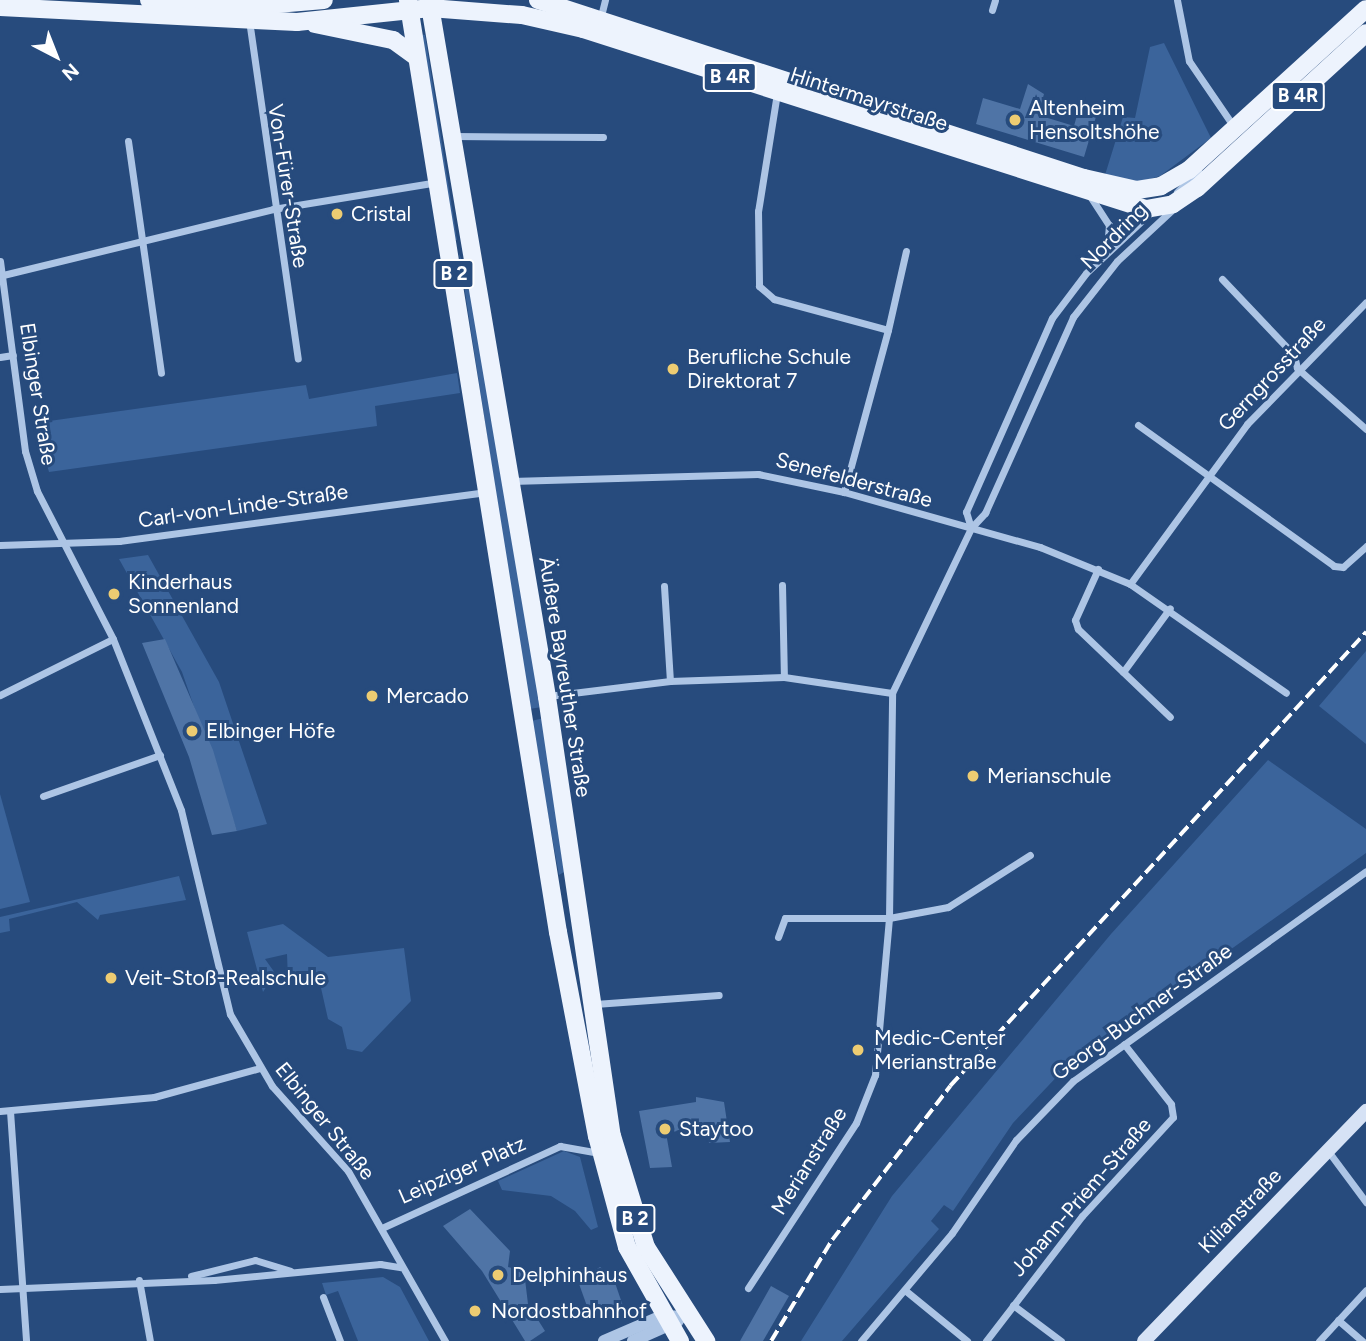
<!DOCTYPE html>
<html>
<head>
<meta charset="utf-8">
<style>
	body { margin:0 }
	#map { position:relative; width:1366px; height:1341px; overflow:hidden; background:#274b7d; font-family:Figtree,sans-serif }
	div>[style] { position:absolute }
	[style*='--x'] { left:calc(var(--x)*1px); top:calc(var(--y)*1px); width:calc(var(--w)*1px); rotate:calc(var(--a)*1deg) }
	.green>* { inset:0; background:#3b649b }
	.building>* { inset:0; background:#4f74a6 }
	.minor>* { height:7px; margin:-3.5px; padding:0 3.5px; transform-origin:3.5px; border-radius:3.5px; background:#adc5e5 }
	.tertiary>* { height:12px; margin:-6px; padding:0 6px; transform-origin:6px; border-radius:6px; background:#adc5e5 }
	.secondary>* { height:14px; margin:-7px; padding:0 7px; transform-origin:7px; border-radius:7px; background:#d6e2f5 }
	.primary>* { height:18px; margin:-9px; padding:0 9px; transform-origin:9px; border-radius:9px; background:#edf3fd }
	.rail>* { height:3.5px; margin-top:-1.75px; transform-origin:0; background:repeating-linear-gradient(90deg,#fff 0 12px,transparent 0 17px) }
	.dots>* { width:19px; height:19px; translate:-50% -50%; box-sizing:border-box; border:4px solid #274b7d; border-radius:50% }
	span { translate:-50% -50%; white-space:nowrap; text-align:center; line-height:1.15; -webkit-text-stroke:6px #274b7d; paint-order:stroke }
	.shield-label span { padding:2px 5px; background:#274b7d; border:2px solid; border-radius:5px; -webkit-text-stroke-width:0 }
	.shield-label { font-size:19px; color:#fff; font-weight:700 }
	.street-label { font-size:21px; color:#fff }
	.poi-label { font-size:21px; color:#fff }
	.left { translate:0 -50%; text-align:left }
	.north { position:absolute; left:21px; top:21px; width:70px; height:70px; -webkit-text-stroke:5px #274b7d; paint-order:stroke; rotate:138deg; font-size:19px; font-weight:700; line-height:28px; text-align:center; color:#fff }
	.north::after { content:''; display:block; margin:auto; width:24px; height:32px; background:#fff; clip-path:polygon(50% 0,100% 100%,50% 72%,0 100%) }
</style>
</head>
<body>
<div id="map">
	<div class="green">
		<i style="clip-path:polygon(419px 34px,425px 35px,457px 240px,455px 240px)"></i>
		<i style="clip-path:polygon(1164px 43px,1211px 138px,1160px 176px,1140px 182px,1105px 175px,1123px 117px,1135px 118px,1150px 47px)"></i>
		<i style="clip-path:polygon(459px 253px,472px 289px,542px 707px,529px 709px)"></i>
		<i style="clip-path:polygon(457px 373px,460px 393px,375px 406px,377px 426px,49px 472px,35px 423px,306px 385px,309px 399px)"></i>
		<i style="clip-path:polygon(148px 555px,219px 682px,267px 824px,237px 831px,182px 672px,119px 559px)"></i>
		<i style="clip-path:polygon(1366px 651px,1366px 744px,1319px 706px)"></i>
		<i style="clip-path:polygon(544px 718px,564px 872px,559px 875px,531px 721px)"></i>
		<i style="clip-path:polygon(1268px 760px,1366px 829px,1366px 853px,1067px 1066px,1013px 1123px,953px 1211px,944px 1205px,931px 1221px,939px 1229px,842px 1341px,801px 1341px,892px 1196px,1111px 934px)"></i>
		<i style="clip-path:polygon(0 794px,30px 902px,0 909px)"></i>
		<i style="clip-path:polygon(179px 876px,186px 900px,100px 915px,98px 920px,77px 902px,9px 919px,10px 931px,0 933px,0 917px)"></i>
		<i style="clip-path:polygon(283px 924px,328px 957px,404px 948px,411px 1001px,362px 1052px,347px 1049px,342px 1027px,328px 1019px,319px 979px,288px 981px,287px 954px,265px 959px,275px 973px,263px 992px,247px 932px)"></i>
		<i style="clip-path:polygon(564px 1151px,580px 1157px,598px 1227px,591px 1230px,575px 1211px,551px 1196px,502px 1190px,498px 1181px)"></i>
		<i style="clip-path:polygon(383px 1277px,400px 1287px,429px 1341px,358px 1341px,338px 1291px,326px 1295px,322px 1283px)"></i>
	</div>
	<div class="building">
		<i style="clip-path:polygon(1028px 84px,1044px 94px,1038px 115px,1074px 126px,1081px 101px,1095px 105px,1098px 110px,1084px 157px,976px 124px,983px 98px,1020px 109px)"></i>
		<i style="clip-path:polygon(165px 639px,213px 750px,237px 831px,212px 835px,189px 757px,142px 643px)"></i>
		<i style="clip-path:polygon(696px 1097px,724px 1102px,730px 1142px,709px 1143px,706px 1126px,666px 1133px,672px 1167px,650px 1168px,639px 1111px,696px 1102px)"></i>
		<i style="clip-path:polygon(470px 1209px,510px 1251px,508px 1267px,524px 1271px,528px 1304px,545px 1331px,530px 1341px,525px 1341px,482px 1271px,443px 1226px)"></i>
		<i style="clip-path:polygon(600px 1267px,613px 1277px,623px 1306px,599px 1319px,588px 1309px,578px 1281px)"></i>
		<i style="clip-path:polygon(771px 1286px,789px 1296px,763px 1341px,740px 1341px)"></i>
	</div>
	<div class="minor">
		<i style="--x:1177;--y:0;--w:62;--a:78.9"></i>
		<i style="--x:1189;--y:61;--w:80;--a:55.7"></i>
		<i style="--x:992;--y:10;--w:10;--a:-73"></i>
		<i style="--x:249;--y:20;--w:342;--a:81.8"></i>
		<i style="--x:600;--y:20;--w:21;--a:-76"></i>
		<i style="--x:777;--y:93;--w:120;--a:99.1"></i>
		<i style="--x:758;--y:211;--w:75;--a:89.2"></i>
		<i style="--x:759;--y:286;--w:20;--a:41"></i>
		<i style="--x:774;--y:299;--w:118;--a:15.2"></i>
		<i style="--x:888;--y:330;--w:168;--a:105.2"></i>
		<i style="--x:453;--y:136;--w:150;--a:0.4"></i>
		<i style="--x:128;--y:141;--w:234;--a:81.9"></i>
		<i style="--x:1177;--y:192;--w:30;--a:-45"></i>
		<i style="--x:1090;--y:196;--w:35;--a:57"></i>
		<i style="--x:1109;--y:225;--w:25;--a:95"></i>
		<i style="--x:0;--y:261;--w:192;--a:82.5"></i>
		<i style="--x:25;--y:451;--w:42;--a:73.3"></i>
		<i style="--x:37;--y:491;--w:166;--a:62.8"></i>
		<i style="--x:113;--y:639;--w:184;--a:68.3"></i>
		<i style="--x:181;--y:810;--w:210;--a:76.5"></i>
		<i style="--x:230;--y:1014;--w:83;--a:59.7"></i>
		<i style="--x:272;--y:1086;--w:114;--a:48.2"></i>
		<i style="--x:348;--y:1171;--w:196;--a:60.3"></i>
		<i style="--x:3;--y:275;--w:278;--a:-13.7"></i>
		<i style="--x:273;--y:209;--w:167;--a:-9.3"></i>
		<i style="--x:1222;--y:279;--w:105;--a:46.5"></i>
		<i style="--x:1294;--y:355;--w:13;--a:77"></i>
		<i style="--x:1297;--y:368;--w:92;--a:41.5"></i>
		<i style="--x:888;--y:330;--w:81;--a:-77.2"></i>
		<i style="--x:0;--y:357;--w:13;--a:-9"></i>
		<i style="--x:1138;--y:425;--w:241;--a:35.7"></i>
		<i style="--x:1334;--y:566;--w:9;--a:6"></i>
		<i style="--x:1343;--y:567;--w:31;--a:-42"></i>
		<i style="--x:511;--y:481;--w:247;--a:-1.6"></i>
		<i style="--x:758;--y:474;--w:88;--a:11.8"></i>
		<i style="--x:844;--y:492;--w:204;--a:15.7"></i>
		<i style="--x:1040;--y:547;--w:97;--a:22.3"></i>
		<i style="--x:1130;--y:584;--w:190;--a:34.9"></i>
		<i style="--x:971;--y:528;--w:17;--a:-107"></i>
		<i style="--x:966;--y:512;--w:212;--a:-66.1"></i>
		<i style="--x:1052;--y:318;--w:56;--a:-52.9"></i>
		<i style="--x:1086;--y:273;--w:89;--a:-43.2"></i>
		<i style="--x:0;--y:545;--w:119;--a:-1.9"></i>
		<i style="--x:119;--y:541;--w:369;--a:-7.6"></i>
		<i style="--x:1098;--y:569;--w:56;--a:114.3"></i>
		<i style="--x:1075;--y:620;--w:9;--a:72"></i>
		<i style="--x:1078;--y:629;--w:127;--a:43.7"></i>
		<i style="--x:1130;--y:584;--w:198;--a:-53.8"></i>
		<i style="--x:1247;--y:424;--w:170;--a:-45.7"></i>
		<i style="--x:782;--y:585;--w:92;--a:88.8"></i>
		<i style="--x:664;--y:586;--w:95;--a:86.4"></i>
		<i style="--x:1123;--y:672;--w:79;--a:-53.7"></i>
		<i style="--x:0;--y:695;--w:126;--a:-26.4"></i>
		<i style="--x:548;--y:696;--w:123;--a:-7"></i>
		<i style="--x:670;--y:681;--w:114;--a:-2"></i>
		<i style="--x:784;--y:677;--w:109;--a:8.4"></i>
		<i style="--x:43;--y:796;--w:124;--a:-19.3"></i>
		<i style="--x:778;--y:937;--w:20;--a:-70"></i>
		<i style="--x:785;--y:918;--w:104;--a:0"></i>
		<i style="--x:889;--y:918;--w:60;--a:-10.6"></i>
		<i style="--x:948;--y:907;--w:97;--a:-32.4"></i>
		<i style="--x:595;--y:1004;--w:124;--a:-4.2"></i>
		<i style="--x:0;--y:1111;--w:155;--a:-5.2"></i>
		<i style="--x:154;--y:1097;--w:110;--a:-15.3"></i>
		<i style="--x:10;--y:1111;--w:231;--a:86"></i>
		<i style="--x:1328;--y:1151;--w:64;--a:53.3"></i>
		<i style="--x:384;--y:1227;--w:194;--a:-24.7"></i>
		<i style="--x:560;--y:1146;--w:40;--a:10"></i>
		<i style="--x:191;--y:1276;--w:66;--a:-14"></i>
		<i style="--x:255;--y:1260;--w:37;--a:17"></i>
		<i style="--x:139;--y:1280;--w:62;--a:79.8"></i>
		<i style="--x:748;--y:1288;--w:197;--a:-56.8"></i>
		<i style="--x:856;--y:1123;--w:52;--a:-68.4"></i>
		<i style="--x:875;--y:1075;--w:158;--a:-84.9"></i>
		<i style="--x:889;--y:918;--w:225;--a:-89.2"></i>
		<i style="--x:892;--y:693;--w:183;--a:-64.4"></i>
		<i style="--x:971;--y:528;--w:21;--a:-47"></i>
		<i style="--x:985;--y:513;--w:215;--a:-65.8"></i>
		<i style="--x:1073;--y:317;--w:71;--a:-51.8"></i>
		<i style="--x:1117;--y:261;--w:78;--a:-42.9"></i>
		<i style="--x:0;--y:1289;--w:214;--a:-2.4"></i>
		<i style="--x:214;--y:1280;--w:167;--a:-5.5"></i>
		<i style="--x:380;--y:1264;--w:20;--a:9"></i>
		<i style="--x:906;--y:1291;--w:79;--a:39.3"></i>
		<i style="--x:323;--y:1297;--w:47;--a:68.9"></i>
		<i style="--x:1013;--y:1305;--w:60;--a:36.9"></i>
		<i style="--x:1338;--y:1320;--w:32;--a:41"></i>
		<i style="--x:861;--y:1341;--w:141;--a:-49.9"></i>
		<i style="--x:952;--y:1233;--w:113;--a:-55.5"></i>
		<i style="--x:1016;--y:1140;--w:82;--a:-46"></i>
		<i style="--x:1073;--y:1081;--w:360;--a:-35.6"></i>
		<i style="--x:986;--y:1341;--w:158;--a:-52.5"></i>
		<i style="--x:1082;--y:1216;--w:134;--a:-47.4"></i>
		<i style="--x:1173;--y:1117;--w:13;--a:-99"></i>
		<i style="--x:1171;--y:1104;--w:76;--a:-128.1"></i>
		<i style="--x:1319;--y:1341;--w:69;--a:-47.3"></i>
	</div>
	<div class="tertiary">
		<i style="--x:604;--y:1341;--w:63;--a:-23.3"></i>
		<i style="--x:662;--y:1316;--w:26;--a:2"></i>
		<i style="--x:633;--y:1341;--w:49;--a:-24"></i>
	</div>
	<div class="secondary">
		<i style="--x:1144;--y:1341;--w:320;--a:-46"></i>
	</div>
	<div class="primary">
		<i style="--x:149;--y:0;--w:104;--a:3.3"></i>
		<i style="--x:253;--y:6;--w:71;--a:-4.8"></i>
		<i style="--x:408;--y:0;--w:944;--a:80.86"></i>
		<i style="--x:558;--y:932;--w:208;--a:79.2"></i>
		<i style="--x:597;--y:1136;--w:115;--a:74.9"></i>
		<i style="--x:627;--y:1247;--w:108;--a:60.6"></i>
		<i style="--x:429;--y:0;--w:707;--a:80.39"></i>
		<i style="--x:547;--y:697;--w:444;--a:81.6"></i>
		<i style="--x:612;--y:1136;--w:116;--a:73"></i>
		<i style="--x:646;--y:1247;--w:112;--a:57.4"></i>
		<i style="--x:538;--y:0;--w:574;--a:18.06"></i>
		<i style="--x:1084;--y:178;--w:54;--a:12.8"></i>
		<i style="--x:1137;--y:190;--w:24;--a:-9"></i>
		<i style="--x:1161;--y:186;--w:32;--a:-30"></i>
		<i style="--x:1189;--y:170;--w:239;--a:-42.3"></i>
		<i style="--x:0;--y:7;--w:297;--a:2.9"></i>
		<i style="--x:297;--y:22;--w:134;--a:-6"></i>
		<i style="--x:430;--y:8;--w:92;--a:4.4"></i>
		<i style="--x:522;--y:15;--w:63;--a:12.9"></i>
		<i style="--x:583;--y:29;--w:591;--a:17.73"></i>
		<i style="--x:1146;--y:209;--w:27;--a:-10"></i>
		<i style="--x:1173;--y:204;--w:29;--a:-34"></i>
		<i style="--x:1197;--y:188;--w:229;--a:-42.5"></i>
		<i style="--x:315;--y:24;--w:80;--a:11.6"></i>
		<i style="--x:393;--y:40;--w:29;--a:36"></i>
	</div>
	<div class="rail">
		<i style="--x:771;--y:1341;--w:118;--a:-58.9"></i>
		<i style="--x:832;--y:1240;--w:194;--a:-52.5"></i>
		<i style="--x:950;--y:1086;--w:616;--a:-47.5"></i>
	</div>
	<div class="dots">
		<i style="left:1015px;top:120px;background:#edcc72"></i>
		<i style="left:337px;top:214px;background:#edcc72"></i>
		<i style="left:673px;top:369px;background:#edcc72"></i>
		<i style="left:114px;top:594px;background:#edcc72"></i>
		<i style="left:372px;top:696px;background:#edcc72"></i>
		<i style="left:192px;top:731px;background:#edcc72"></i>
		<i style="left:973px;top:776px;background:#edcc72"></i>
		<i style="left:111px;top:978px;background:#edcc72"></i>
		<i style="left:858px;top:1050px;background:#edcc72"></i>
		<i style="left:665px;top:1129px;background:#edcc72"></i>
		<i style="left:498px;top:1275px;background:#edcc72"></i>
		<i style="left:475px;top:1311px;background:#edcc72"></i>
	</div>
	<div class="shield-label">
		<span style="left:730px;top:77px">B 4R</span>
		<span style="left:1298px;top:96px">B 4R</span>
		<span style="left:454px;top:274px">B 2</span>
		<span style="left:635px;top:1219px">B 2</span>
	</div>
	<div class="street-label">
		<span style="left:869px;top:99px;rotate:18deg">Hintermayrstraße</span>
		<span style="left:288px;top:186px;rotate:81deg">Von-Fürer-Straße</span>
		<span style="left:1114px;top:236px;rotate:-45deg">Nordring</span>
		<span style="left:1272px;top:374px;rotate:-47deg">Gerngrosstraße</span>
		<span style="left:38px;top:394px;rotate:81deg">Elbinger Straße</span>
		<span style="left:854px;top:480px;rotate:15deg">Senefelderstraße</span>
		<span style="left:243px;top:506px;rotate:-8deg">Carl-von-Linde-Straße</span>
		<span style="left:565px;top:677px;rotate:81deg">Äußere Bayreuther Straße</span>
		<span style="left:1142px;top:1012px;rotate:-36deg">Georg-Buchner-Straße</span>
		<span style="left:325px;top:1121px;rotate:51deg">Elbinger Straße</span>
		<span style="left:809px;top:1161px;rotate:-58deg">Merianstraße</span>
		<span style="left:462px;top:1170px;rotate:-24deg">Leipziger Platz</span>
		<span style="left:1081px;top:1197px;rotate:-49deg">Johann-Priem-Straße</span>
		<span style="left:1240px;top:1211px;rotate:-46deg">Kilianstraße</span>
	</div>
	<div class="poi-label">
		<span class="left" style="left:1029px;top:120px">Altenheim<br>Hensoltshöhe</span>
		<span class="left" style="left:351px;top:214px">Cristal</span>
		<span class="left" style="left:687px;top:369px">Berufliche Schule<br>Direktorat 7</span>
		<span class="left" style="left:128px;top:594px">Kinderhaus<br>Sonnenland</span>
		<span class="left" style="left:386px;top:696px">Mercado</span>
		<span class="left" style="left:206px;top:731px">Elbinger Höfe</span>
		<span class="left" style="left:987px;top:776px">Merianschule</span>
		<span class="left" style="left:125px;top:978px">Veit-Stoß-Realschule</span>
		<span class="left" style="left:874px;top:1050px">Medic-Center<br>Merianstraße</span>
		<span class="left" style="left:679px;top:1129px">Staytoo</span>
		<span class="left" style="left:512px;top:1275px">Delphinhaus</span>
		<span class="left" style="left:491px;top:1311px">Nordostbahnhof</span>
	</div>
	<div class="north">N</div>
</div>
</body>
</html>
